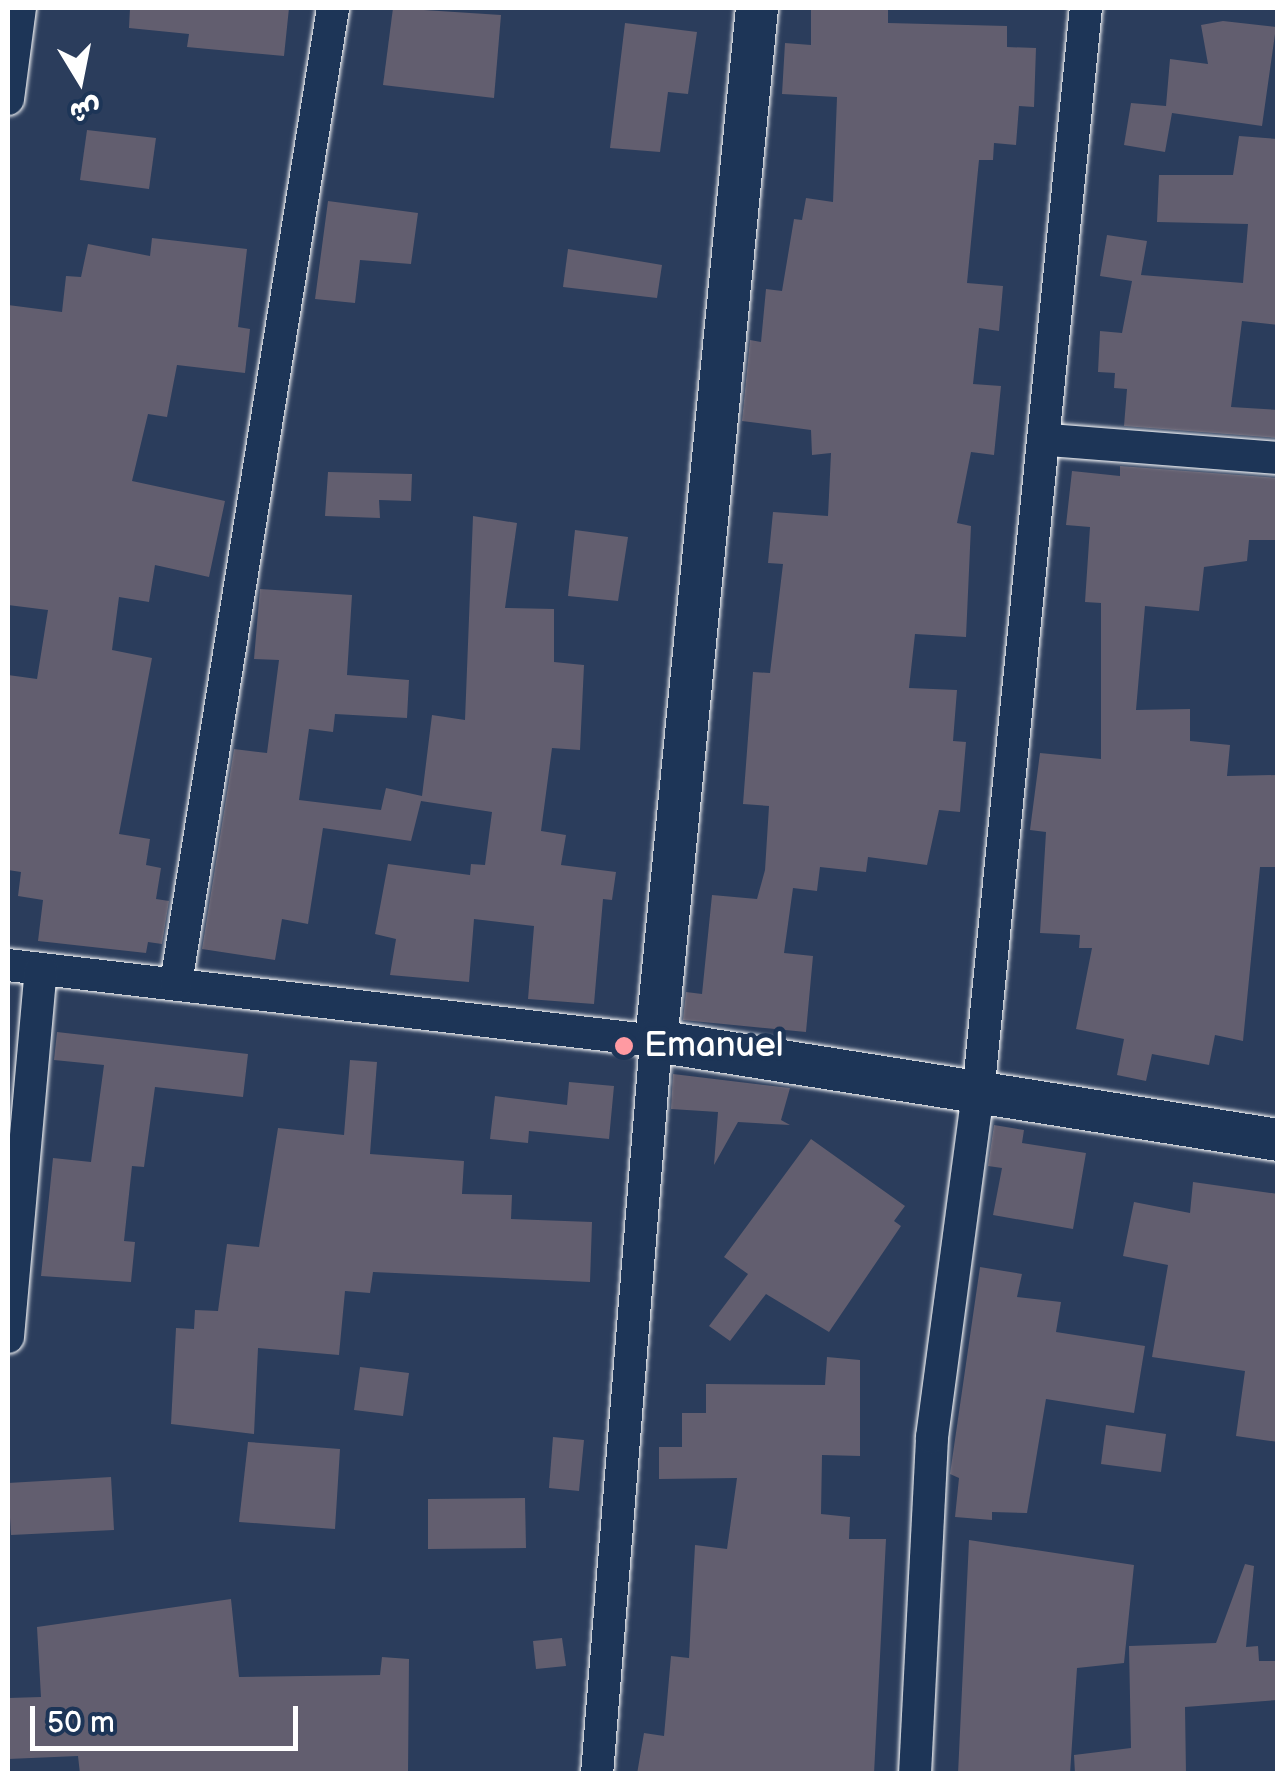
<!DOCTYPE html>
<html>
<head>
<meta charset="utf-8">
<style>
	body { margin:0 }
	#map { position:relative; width:1285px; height:1781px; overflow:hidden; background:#2b3d5c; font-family:"Balsamiq Sans","Playpen Sans Arabic",sans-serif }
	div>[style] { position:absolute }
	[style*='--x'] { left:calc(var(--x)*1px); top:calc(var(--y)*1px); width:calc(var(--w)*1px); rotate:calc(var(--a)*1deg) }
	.building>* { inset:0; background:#625e6f }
	.roads { filter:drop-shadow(0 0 2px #fff) drop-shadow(0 0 2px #fff) }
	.minor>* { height:32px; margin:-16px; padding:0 16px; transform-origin:16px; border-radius:16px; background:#1d3557 }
	.tertiary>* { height:42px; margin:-21px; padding:0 21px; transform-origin:21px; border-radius:21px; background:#1d3557 }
	.dots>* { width:28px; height:28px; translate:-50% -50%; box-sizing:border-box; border:5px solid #1d3557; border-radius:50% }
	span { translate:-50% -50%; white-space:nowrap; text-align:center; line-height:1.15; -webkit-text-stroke:9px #1d3557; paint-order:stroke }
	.poi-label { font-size:35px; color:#fff }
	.left { translate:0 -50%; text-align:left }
	.frame { position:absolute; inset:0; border:10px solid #fff; pointer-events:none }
	.north { position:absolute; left:30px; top:30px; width:100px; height:100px; -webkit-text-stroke:8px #1d3557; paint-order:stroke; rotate:170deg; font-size:28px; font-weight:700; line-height:40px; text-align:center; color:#fff }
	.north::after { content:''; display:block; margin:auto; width:35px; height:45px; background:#fff; clip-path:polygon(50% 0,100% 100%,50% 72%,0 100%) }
	.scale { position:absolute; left:30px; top:1706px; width:268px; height:45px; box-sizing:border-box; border:5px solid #fff; border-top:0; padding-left:12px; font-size:30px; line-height:35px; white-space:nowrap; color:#fff; -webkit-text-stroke:8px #1d3557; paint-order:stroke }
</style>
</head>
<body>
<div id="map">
	<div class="building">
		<i style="clip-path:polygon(130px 8px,289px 8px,284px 56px,187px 47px,189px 34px,129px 28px)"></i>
		<i style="clip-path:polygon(393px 8px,501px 15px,494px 98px,383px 85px)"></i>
		<i style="clip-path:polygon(811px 8px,888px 9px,888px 23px,1007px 26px,1007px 47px,1036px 48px,1034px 107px,1019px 106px,1016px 145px,994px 143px,993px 160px,979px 160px,967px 283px,1003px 286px,999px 331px,979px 328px,973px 384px,1001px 386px,994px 455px,971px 452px,957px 523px,971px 526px,966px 637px,915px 634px,909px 688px,957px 690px,953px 741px,966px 742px,960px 812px,939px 810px,927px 865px,868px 857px,866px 872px,820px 867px,817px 891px,793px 888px,784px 953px,813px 956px,806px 1032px,683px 1020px,686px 992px,702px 994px,712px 895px,757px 899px,765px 870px,769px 806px,743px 804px,753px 672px,770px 673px,783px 564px,768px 563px,773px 512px,828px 516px,831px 453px,812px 455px,811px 430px,742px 421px,750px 340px,761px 342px,766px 289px,782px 291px,794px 219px,802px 220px,806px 198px,833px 202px,837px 97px,782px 94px,785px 43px,811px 45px)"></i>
		<i style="clip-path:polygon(1223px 21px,1276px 27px,1262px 126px,1172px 113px,1165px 152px,1124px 145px,1131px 103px,1166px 106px,1170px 59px,1208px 64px,1201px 25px)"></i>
		<i style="clip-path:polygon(625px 23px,697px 32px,688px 94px,668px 92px,660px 152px,610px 148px)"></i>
		<i style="clip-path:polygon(87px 130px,156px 138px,149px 189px,80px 180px)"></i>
		<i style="clip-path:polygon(1239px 136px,1278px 139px,1278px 325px,1242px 321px,1231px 407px,1278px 410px,1278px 438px,1124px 426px,1127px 389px,1114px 388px,1115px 373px,1098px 372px,1100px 331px,1122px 333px,1132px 281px,1100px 276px,1107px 235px,1147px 241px,1141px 275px,1243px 283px,1248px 224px,1157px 222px,1159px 175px,1233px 175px)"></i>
		<i style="clip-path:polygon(328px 201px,418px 213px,411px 264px,360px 260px,355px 303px,315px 299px)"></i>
		<i style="clip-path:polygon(152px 238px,247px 249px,238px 327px,250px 329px,245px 373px,177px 365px,167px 417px,148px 414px,132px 481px,225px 501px,209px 577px,155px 565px,149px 602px,119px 597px,112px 650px,152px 658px,119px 834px,150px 839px,146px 865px,161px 868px,156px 899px,169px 901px,162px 944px,148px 942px,146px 953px,38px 941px,43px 900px,18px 896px,21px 872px,8px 870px,8px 675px,37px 679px,48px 610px,8px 605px,8px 305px,62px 312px,66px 276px,81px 277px,88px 244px,150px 256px)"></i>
		<i style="clip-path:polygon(568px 249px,662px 265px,657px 298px,563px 287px)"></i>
		<i style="clip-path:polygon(1120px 466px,1278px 478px,1278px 540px,1249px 540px,1247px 561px,1204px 567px,1199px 611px,1145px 606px,1136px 710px,1190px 709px,1190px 741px,1230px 745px,1227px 776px,1278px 775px,1278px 867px,1260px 867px,1243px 1041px,1215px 1035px,1209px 1065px,1152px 1054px,1146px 1081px,1117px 1075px,1124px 1039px,1076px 1029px,1092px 948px,1079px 948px,1080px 935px,1040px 933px,1046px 832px,1030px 830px,1040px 753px,1101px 759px,1101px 603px,1085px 602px,1090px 527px,1066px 525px,1072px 471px,1120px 476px)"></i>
		<i style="clip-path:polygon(328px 472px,412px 474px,411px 501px,379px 500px,380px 518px,325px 516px)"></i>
		<i style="clip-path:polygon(473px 516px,517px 523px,505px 608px,554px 609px,554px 662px,584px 665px,580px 750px,552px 748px,541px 831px,566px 835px,561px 865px,616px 872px,612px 900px,603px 899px,594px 1004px,528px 999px,534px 926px,474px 919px,469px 982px,390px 975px,396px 939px,375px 934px,388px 864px,470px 875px,471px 864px,485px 865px,492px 812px,421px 801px,411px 841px,323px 828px,308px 924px,282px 919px,275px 960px,202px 949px,234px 749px,267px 753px,279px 660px,254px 659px,260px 589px,352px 595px,347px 675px,409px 680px,407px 718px,335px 714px,333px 732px,309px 729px,299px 800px,381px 810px,386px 788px,422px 796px,432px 715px,465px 720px)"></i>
		<i style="clip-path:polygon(575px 530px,628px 537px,618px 601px,568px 596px)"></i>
		<i style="clip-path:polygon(57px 1032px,248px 1054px,243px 1097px,155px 1087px,144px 1167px,132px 1166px,124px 1241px,135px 1242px,131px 1282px,41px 1276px,53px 1158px,91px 1162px,104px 1065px,54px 1060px)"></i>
		<i style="clip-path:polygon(350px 1060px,377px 1062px,370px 1154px,464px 1161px,462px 1194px,512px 1195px,511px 1219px,592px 1222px,590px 1282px,373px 1272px,370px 1293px,345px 1291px,339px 1355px,258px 1348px,254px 1434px,171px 1424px,176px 1328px,194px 1329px,195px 1310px,218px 1311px,227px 1244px,259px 1247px,278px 1128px,344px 1135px)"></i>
		<i style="clip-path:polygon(673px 1074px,790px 1088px,781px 1120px,790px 1125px,738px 1122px,714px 1165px,718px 1112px,671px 1109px)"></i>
		<i style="clip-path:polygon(569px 1082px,614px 1086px,609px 1139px,529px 1131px,528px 1143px,490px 1139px,495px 1096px,567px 1105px)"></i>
		<i style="clip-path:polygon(994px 1125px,1024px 1130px,1022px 1143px,1086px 1153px,1073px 1229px,993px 1215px,1002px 1168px,988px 1166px)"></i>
		<i style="clip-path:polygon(811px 1139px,905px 1206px,894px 1221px,901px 1226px,829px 1332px,766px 1294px,730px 1341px,709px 1326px,748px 1274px,724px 1257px)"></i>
		<i style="clip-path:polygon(1193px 1182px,1278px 1194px,1278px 1442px,1236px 1436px,1245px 1371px,1152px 1357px,1168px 1265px,1123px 1256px,1134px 1202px,1190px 1213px)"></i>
		<i style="clip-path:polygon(980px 1267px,1022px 1274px,1017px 1297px,1061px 1302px,1056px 1332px,1145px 1346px,1134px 1413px,1046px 1399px,1027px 1513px,992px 1512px,992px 1520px,955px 1517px,959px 1478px,950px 1474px)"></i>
		<i style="clip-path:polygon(827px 1357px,860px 1360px,860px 1456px,822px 1455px,821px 1514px,850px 1517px,849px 1539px,886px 1539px,874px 1774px,637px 1774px,644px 1733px,664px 1736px,671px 1656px,689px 1658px,695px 1545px,727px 1549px,737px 1478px,659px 1479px,659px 1447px,682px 1447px,682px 1413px,706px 1413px,706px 1384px,825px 1385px)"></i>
		<i style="clip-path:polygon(360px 1367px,409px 1373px,403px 1416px,354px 1410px)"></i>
		<i style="clip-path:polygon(1106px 1425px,1166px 1434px,1161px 1472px,1101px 1464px)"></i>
		<i style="clip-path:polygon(553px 1437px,584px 1440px,579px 1491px,549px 1488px)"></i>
		<i style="clip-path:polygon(248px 1442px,340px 1449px,335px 1529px,239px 1522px)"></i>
		<i style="clip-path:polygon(111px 1477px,114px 1530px,11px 1535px,8px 1483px)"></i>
		<i style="clip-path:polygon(525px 1498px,526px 1548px,428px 1549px,428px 1499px)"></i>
		<i style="clip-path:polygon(969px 1540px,1134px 1565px,1124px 1663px,1077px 1668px,1070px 1774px,958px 1774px)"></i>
		<i style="clip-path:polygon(1245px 1564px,1254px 1566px,1246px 1647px,1258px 1646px,1259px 1661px,1278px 1661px,1278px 1700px,1185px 1707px,1186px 1774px,1075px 1774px,1074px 1755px,1131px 1748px,1129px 1646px,1216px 1643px)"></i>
		<i style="clip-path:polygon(231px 1599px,239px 1677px,380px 1675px,382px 1657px,409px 1659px,408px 1774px,80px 1774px,78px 1756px,8px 1759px,8px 1698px,41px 1697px,37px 1627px)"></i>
		<i style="clip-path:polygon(562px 1638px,566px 1666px,536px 1669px,533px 1641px)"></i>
	</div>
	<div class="roads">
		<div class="minor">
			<i style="--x:8;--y:99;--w:92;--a:-82.5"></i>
			<i style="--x:1049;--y:440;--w:230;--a:4.5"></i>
			<i style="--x:8;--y:965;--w:652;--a:6.69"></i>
			<i style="--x:656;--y:1041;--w:735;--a:94.6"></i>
			<i style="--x:176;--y:983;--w:988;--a:-80.85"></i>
			<i style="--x:8;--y:1337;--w:369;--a:-84.9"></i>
			<i style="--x:915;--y:1774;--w:337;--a:-87.1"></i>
			<i style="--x:932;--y:1437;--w:355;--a:-82.4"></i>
			<i style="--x:979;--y:1085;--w:1082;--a:-84.33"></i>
		</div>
		<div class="tertiary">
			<i style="--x:757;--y:8;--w:1038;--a:95.58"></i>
			<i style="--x:656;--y:1041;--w:630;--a:9.04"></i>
		</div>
	</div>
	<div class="dots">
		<i style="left:624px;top:1046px;background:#ff9aa2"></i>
	</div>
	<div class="poi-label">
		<span class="left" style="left:644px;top:1046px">Emanuel</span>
	</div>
	<div class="frame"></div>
	<div class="north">ش</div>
	<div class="scale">50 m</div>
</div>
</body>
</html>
